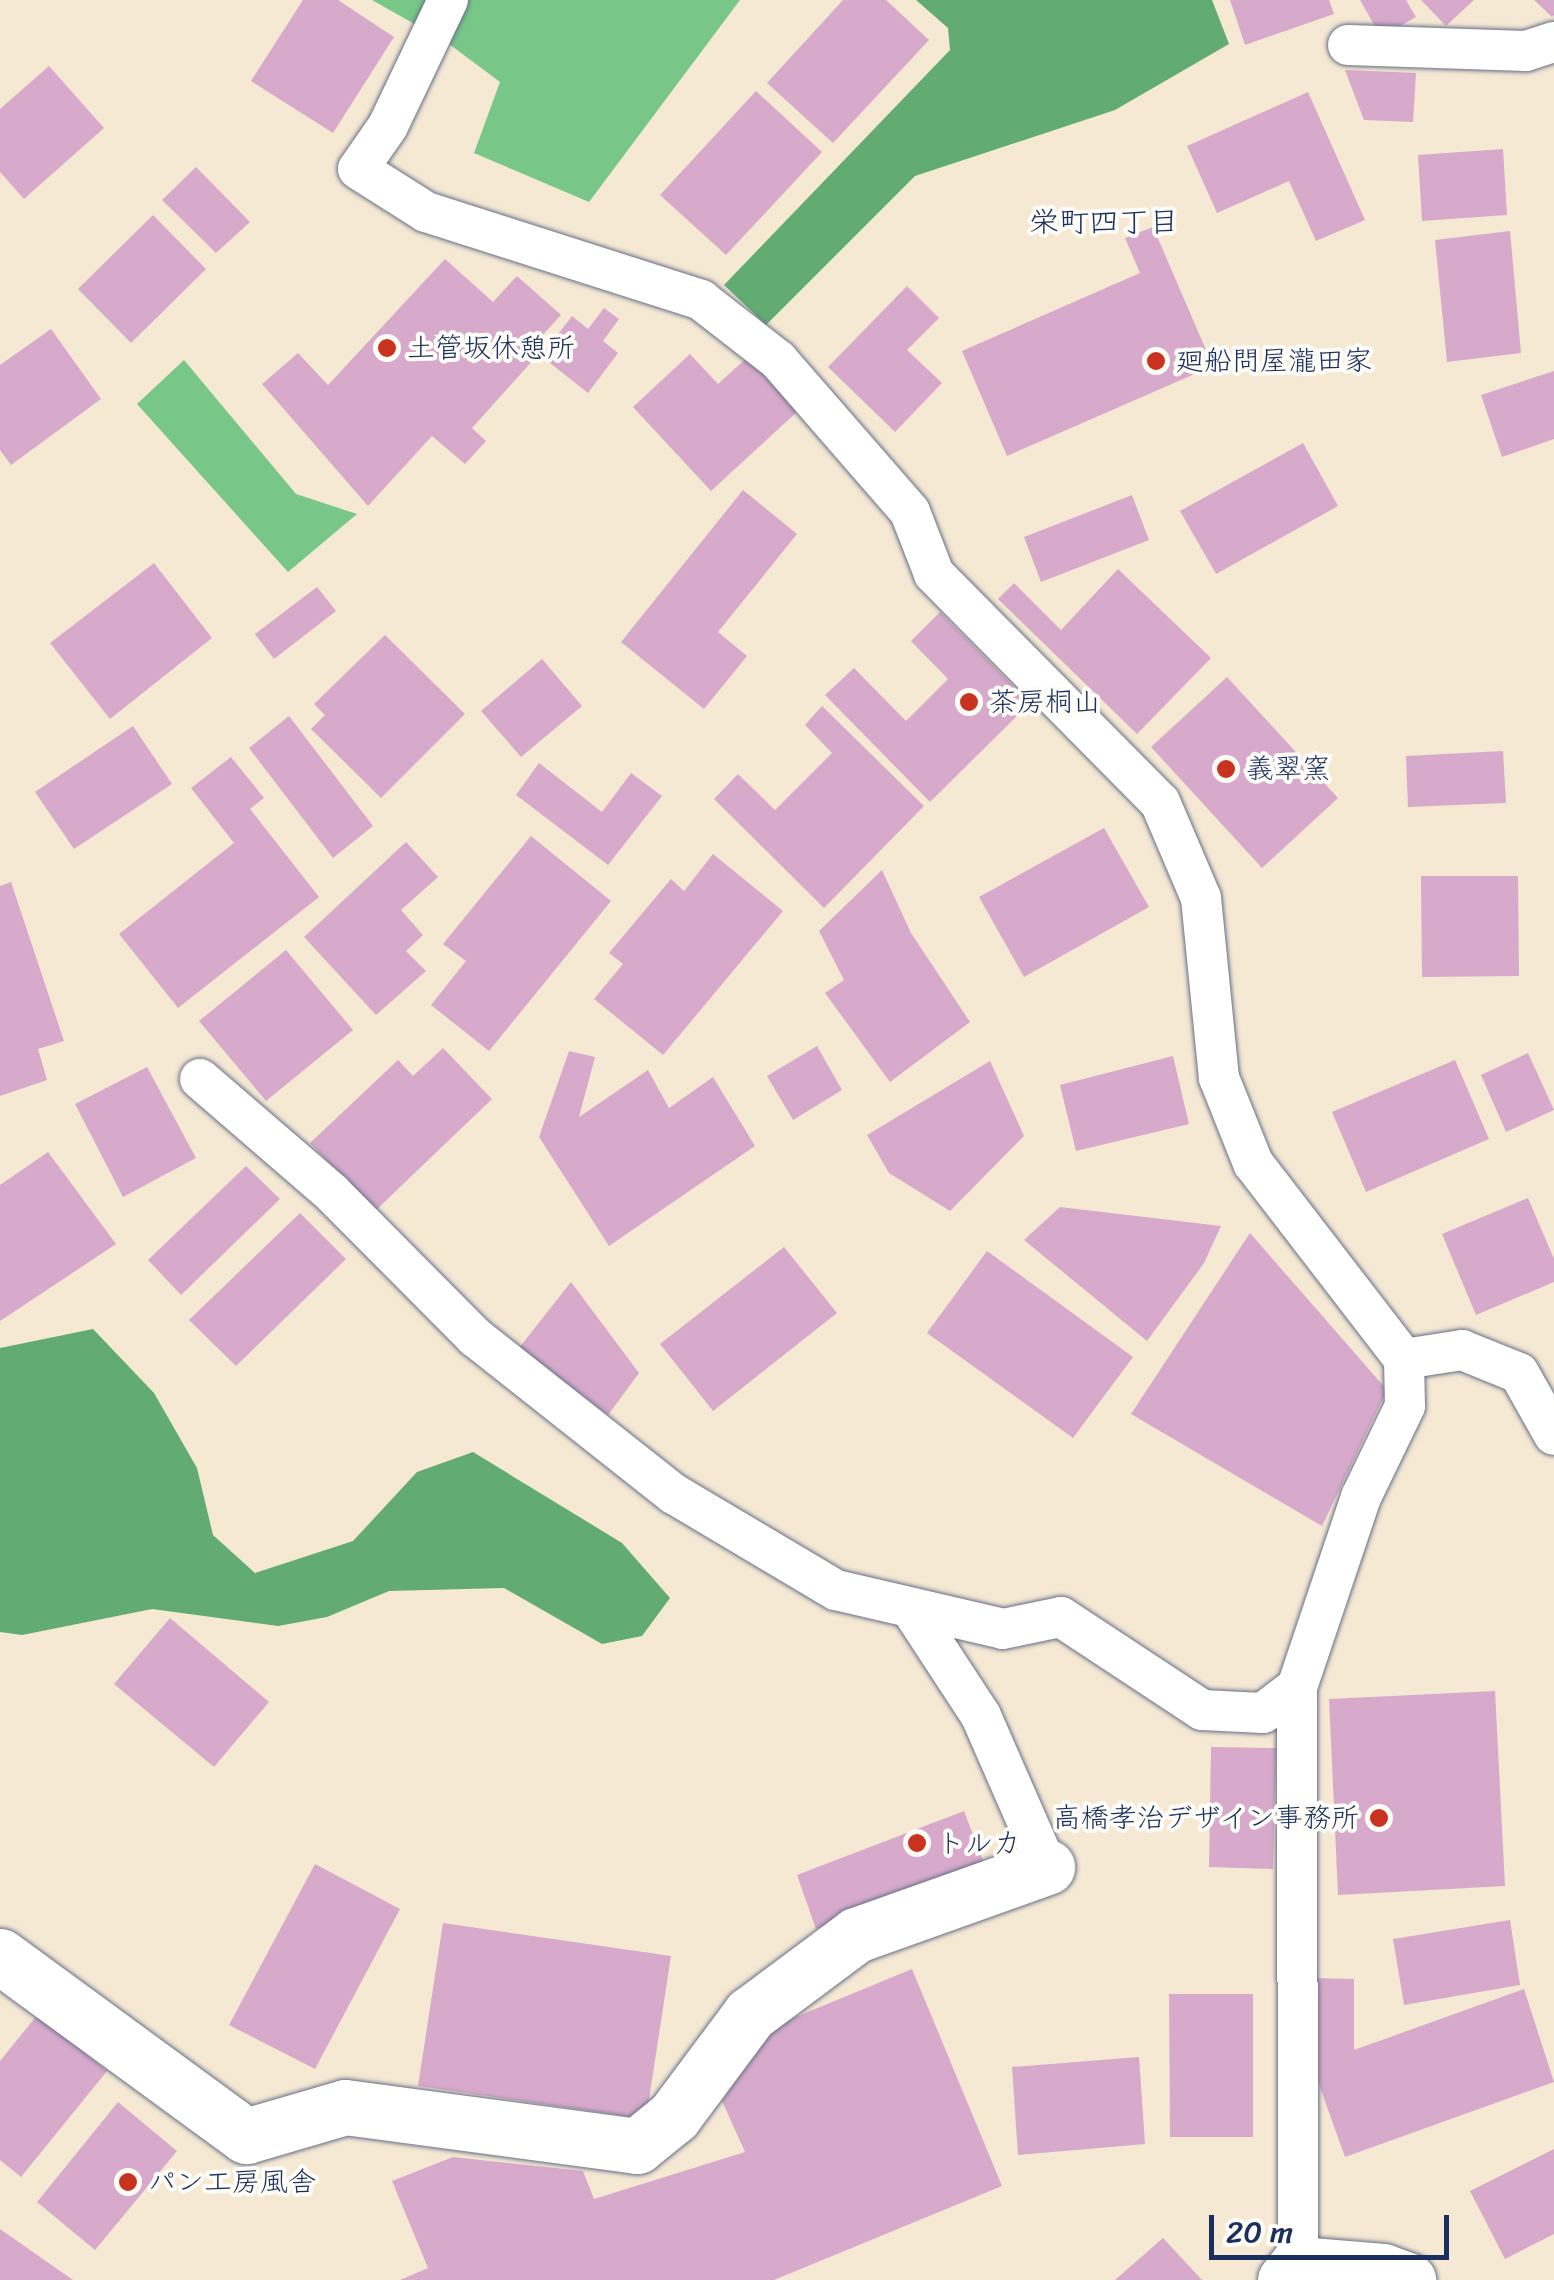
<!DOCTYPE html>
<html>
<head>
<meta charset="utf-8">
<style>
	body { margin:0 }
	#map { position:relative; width:1554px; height:2280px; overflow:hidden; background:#f5e9d4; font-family:Sriracha,"Klee One",sans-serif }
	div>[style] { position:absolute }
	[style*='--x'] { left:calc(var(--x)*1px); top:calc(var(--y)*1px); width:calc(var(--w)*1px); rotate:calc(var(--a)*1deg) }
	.green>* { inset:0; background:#78c788 }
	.forest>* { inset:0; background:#62ac74 }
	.building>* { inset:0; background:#d7aacb }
	.roads { filter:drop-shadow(0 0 2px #677087) drop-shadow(0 0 2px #677087) }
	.lane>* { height:40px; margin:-20px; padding:0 20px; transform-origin:20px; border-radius:20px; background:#fff }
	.street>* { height:55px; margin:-27.5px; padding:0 27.5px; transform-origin:27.5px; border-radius:27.5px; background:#fff }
	.dots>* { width:28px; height:28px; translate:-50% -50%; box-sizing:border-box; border:5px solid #fdfcf7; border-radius:50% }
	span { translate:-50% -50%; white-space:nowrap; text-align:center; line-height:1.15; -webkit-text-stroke:8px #fdfcf7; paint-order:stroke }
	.poi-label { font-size:28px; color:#1b2f5e }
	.left { translate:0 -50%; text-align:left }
	.right { translate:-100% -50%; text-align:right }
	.neighbourhood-label { font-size:30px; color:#1b2f5e }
	.scale { position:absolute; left:1209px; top:2215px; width:240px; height:45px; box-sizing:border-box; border:5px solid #1b2f5e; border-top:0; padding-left:12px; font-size:30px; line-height:35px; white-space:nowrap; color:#1b2f5e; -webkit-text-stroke:8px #fdfcf7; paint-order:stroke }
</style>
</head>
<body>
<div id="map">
	<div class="green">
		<i style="clip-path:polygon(372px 0,430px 0,418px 26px)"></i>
		<i style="clip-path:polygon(465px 0,740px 0,589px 202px,474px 153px,500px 82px,445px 41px)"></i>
		<i style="clip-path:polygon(184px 360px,296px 494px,357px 514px,288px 572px,137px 404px)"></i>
	</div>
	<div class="forest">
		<i style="clip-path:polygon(916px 0,1212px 0,1229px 44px,1115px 110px,915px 176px,766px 325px,724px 285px,950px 50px,948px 28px)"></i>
		<i style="clip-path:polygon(93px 1329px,154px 1393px,197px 1468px,213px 1535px,255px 1573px,353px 1541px,417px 1472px,473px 1452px,622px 1543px,670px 1598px,642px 1636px,602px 1644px,504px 1588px,389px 1591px,327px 1617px,278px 1626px,152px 1609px,22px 1635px,0 1632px,0 1348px)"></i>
	</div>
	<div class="building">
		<i style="clip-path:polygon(303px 0,338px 0,394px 37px,333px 133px,251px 81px)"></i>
		<i style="clip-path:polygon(843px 0,886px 0,929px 40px,833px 143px,767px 83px)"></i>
		<i style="clip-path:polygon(1230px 0,1329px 0,1334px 14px,1245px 45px)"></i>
		<i style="clip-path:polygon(1360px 0,1406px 0,1416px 17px,1381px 37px)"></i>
		<i style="clip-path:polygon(1421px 0,1474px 0,1446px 26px)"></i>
		<i style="clip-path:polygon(1534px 0,1554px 0,1554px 15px,1552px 17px)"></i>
		<i style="clip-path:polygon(49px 66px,104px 128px,24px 199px,0 172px,0 109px)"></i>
		<i style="clip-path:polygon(1345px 70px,1416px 73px,1413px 122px,1364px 120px)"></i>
		<i style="clip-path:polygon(756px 91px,822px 152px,726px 255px,660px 195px)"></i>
		<i style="clip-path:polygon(1308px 92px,1365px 220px,1316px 241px,1289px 181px,1217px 213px,1187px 146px)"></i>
		<i style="clip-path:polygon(1503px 149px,1507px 215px,1422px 221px,1418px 155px)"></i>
		<i style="clip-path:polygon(196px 167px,250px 222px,216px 253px,162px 200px)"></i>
		<i style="clip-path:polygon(153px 215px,206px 269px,131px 343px,78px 289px)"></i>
		<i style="clip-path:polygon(1153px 227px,1213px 366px,1007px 456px,962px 351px,1140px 273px,1125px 238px)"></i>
		<i style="clip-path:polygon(1510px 231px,1521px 353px,1447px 362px,1435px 240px)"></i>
		<i style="clip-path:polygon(445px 259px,493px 302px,517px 276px,561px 315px,527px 352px,534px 359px,472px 428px,486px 441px,465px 464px,432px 436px,368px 506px,262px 384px,298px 353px,328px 385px)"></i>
		<i style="clip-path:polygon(907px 286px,939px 318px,907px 350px,942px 383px,895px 432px,828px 367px)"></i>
		<i style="clip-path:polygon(604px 308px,619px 319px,603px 341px,618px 353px,588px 393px,541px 356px,572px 316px,588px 329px)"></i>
		<i style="clip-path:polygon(51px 329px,101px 399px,11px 465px,0 450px,0 365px)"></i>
		<i style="clip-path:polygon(760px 346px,810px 400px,711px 491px,633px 407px,690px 354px,718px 384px)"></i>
		<i style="clip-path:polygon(1554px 371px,1554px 439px,1502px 457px,1481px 395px)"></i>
		<i style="clip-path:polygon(1303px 443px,1338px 506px,1216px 574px,1180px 511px)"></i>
		<i style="clip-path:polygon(743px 490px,797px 534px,718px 632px,747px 656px,704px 709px,621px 642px)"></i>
		<i style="clip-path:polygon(1132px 495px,1149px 540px,1041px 582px,1024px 537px)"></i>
		<i style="clip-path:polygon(154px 563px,212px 638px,110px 719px,50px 643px)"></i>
		<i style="clip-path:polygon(1118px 569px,1211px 658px,1137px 734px,998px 599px,1014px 583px,1061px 630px)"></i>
		<i style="clip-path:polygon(317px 587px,336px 611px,274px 659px,255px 634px)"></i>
		<i style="clip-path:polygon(940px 612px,1030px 703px,930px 802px,825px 695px,854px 668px,906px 721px,948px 679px,911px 641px)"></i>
		<i style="clip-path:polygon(385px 635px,465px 714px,381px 798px,311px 729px,325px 715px,314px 704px)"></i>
		<i style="clip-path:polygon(542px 659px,582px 706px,521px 757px,481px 711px)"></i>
		<i style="clip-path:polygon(1227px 677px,1338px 798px,1262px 868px,1151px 747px)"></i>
		<i style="clip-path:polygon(822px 706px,924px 806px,824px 908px,714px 799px,738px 774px,775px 810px,832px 753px,805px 725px)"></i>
		<i style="clip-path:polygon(289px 716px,373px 826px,333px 858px,249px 748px)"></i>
		<i style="clip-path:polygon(133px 726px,172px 784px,74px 849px,35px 792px)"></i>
		<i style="clip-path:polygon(1503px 751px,1506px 803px,1408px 807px,1406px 756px)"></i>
		<i style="clip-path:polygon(231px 757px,264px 798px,250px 809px,319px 897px,178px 1008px,119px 934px,234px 843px,191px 788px)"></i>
		<i style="clip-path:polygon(539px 763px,602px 812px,631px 773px,662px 796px,608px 865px,516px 795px)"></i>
		<i style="clip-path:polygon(1104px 828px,1149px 907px,1024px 977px,979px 897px)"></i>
		<i style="clip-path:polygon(531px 836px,611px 901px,489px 1051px,431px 1005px,466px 961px,443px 944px)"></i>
		<i style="clip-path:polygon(406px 842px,438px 877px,401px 910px,423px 935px,406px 951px,426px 971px,376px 1015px,304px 937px)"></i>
		<i style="clip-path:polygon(713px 854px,783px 911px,663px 1055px,594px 999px,623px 964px,609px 953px,671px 879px,684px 891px)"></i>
		<i style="clip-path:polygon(882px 870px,911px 933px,970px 1022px,890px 1082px,825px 993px,844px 980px,819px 931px)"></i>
		<i style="clip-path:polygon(1421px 876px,1518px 876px,1519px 976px,1422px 977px)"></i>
		<i style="clip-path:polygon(11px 882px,64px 1041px,38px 1049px,47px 1080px,0 1096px,0 886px)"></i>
		<i style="clip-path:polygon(286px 950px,353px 1030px,266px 1101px,199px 1021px)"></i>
		<i style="clip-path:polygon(817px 1046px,842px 1090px,793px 1120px,767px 1076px)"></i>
		<i style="clip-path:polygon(443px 1048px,492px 1099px,375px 1211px,310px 1143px,398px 1060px,413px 1076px)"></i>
		<i style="clip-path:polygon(569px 1051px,595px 1057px,579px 1117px,648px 1070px,669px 1108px,713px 1077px,755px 1146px,609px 1246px,539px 1137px)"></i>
		<i style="clip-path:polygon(1528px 1053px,1554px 1110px,1506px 1132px,1481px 1075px)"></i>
		<i style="clip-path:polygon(1173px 1056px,1189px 1124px,1076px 1151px,1060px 1085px)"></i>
		<i style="clip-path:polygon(1455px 1060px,1489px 1139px,1366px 1192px,1332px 1112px)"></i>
		<i style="clip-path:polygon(990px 1061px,1024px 1136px,950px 1211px,889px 1173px,867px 1135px)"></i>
		<i style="clip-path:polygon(147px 1067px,196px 1158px,123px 1197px,75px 1104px)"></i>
		<i style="clip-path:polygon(48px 1152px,116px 1244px,0 1321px,0 1185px)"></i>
		<i style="clip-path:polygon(246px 1166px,280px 1199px,181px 1295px,148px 1260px)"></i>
		<i style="clip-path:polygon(1528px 1198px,1554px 1259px,1554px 1282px,1476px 1315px,1442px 1234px)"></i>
		<i style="clip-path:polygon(1060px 1207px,1221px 1226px,1204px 1263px,1147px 1341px,1024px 1240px)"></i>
		<i style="clip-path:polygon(300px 1213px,346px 1259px,236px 1366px,189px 1320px)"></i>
		<i style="clip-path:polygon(1250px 1233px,1387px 1390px,1322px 1526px,1131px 1414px)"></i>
		<i style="clip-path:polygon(784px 1247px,837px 1313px,713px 1411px,660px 1344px)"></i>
		<i style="clip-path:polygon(987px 1251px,1133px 1357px,1073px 1438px,927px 1333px)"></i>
		<i style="clip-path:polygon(571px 1282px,639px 1373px,608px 1415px,519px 1348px)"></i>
		<i style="clip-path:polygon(170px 1618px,269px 1702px,214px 1767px,114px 1684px)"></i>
		<i style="clip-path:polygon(1495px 1691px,1505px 1886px,1338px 1895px,1329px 1699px)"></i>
		<i style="clip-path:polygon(1211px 1747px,1276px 1748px,1273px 1869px,1209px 1867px)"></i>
		<i style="clip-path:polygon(964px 1811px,985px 1866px,816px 1929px,797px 1875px)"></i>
		<i style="clip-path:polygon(315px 1864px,400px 1909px,315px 2069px,229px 2025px)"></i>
		<i style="clip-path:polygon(1510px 1920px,1520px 1985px,1404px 2005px,1393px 1939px)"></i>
		<i style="clip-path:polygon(443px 1923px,671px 1956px,646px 2119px,418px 2086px)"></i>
		<i style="clip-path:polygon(912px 1969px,1002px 2186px,774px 2280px,400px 2280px,428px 2268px,392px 2181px,453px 2157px,583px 2171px,594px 2199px,745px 2152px,722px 2101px,769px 2028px)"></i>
		<i style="clip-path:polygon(1312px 1978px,1354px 1979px,1354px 2050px,1524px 1989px,1554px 2082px,1345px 2157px,1312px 2065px)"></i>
		<i style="clip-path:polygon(1169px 1994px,1253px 1994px,1253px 2137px,1170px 2137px)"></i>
		<i style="clip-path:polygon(38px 2014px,107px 2071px,21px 2177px,0 2160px,0 2061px)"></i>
		<i style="clip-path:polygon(1139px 2057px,1145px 2144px,1018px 2155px,1012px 2067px)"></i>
		<i style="clip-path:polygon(118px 2102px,177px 2151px,95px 2250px,37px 2202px)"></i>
		<i style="clip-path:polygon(1554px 2149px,1554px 2234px,1505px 2259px,1470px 2191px)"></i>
		<i style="clip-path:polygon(0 2229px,73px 2280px,0 2280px)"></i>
		<i style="clip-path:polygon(1163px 2238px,1202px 2280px,1115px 2280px)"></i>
	</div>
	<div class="roads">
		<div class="lane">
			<i style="--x:448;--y:0;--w:140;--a:115.5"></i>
			<i style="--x:388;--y:126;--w:52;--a:124.9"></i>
			<i style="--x:358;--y:169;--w:80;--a:32.3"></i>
			<i style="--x:426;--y:212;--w:289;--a:17.7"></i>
			<i style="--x:701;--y:300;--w:98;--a:37.9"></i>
			<i style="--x:778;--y:360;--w:201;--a:49"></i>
			<i style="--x:910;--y:512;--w:66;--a:68.8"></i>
			<i style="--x:934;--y:574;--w:321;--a:45.3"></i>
			<i style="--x:1160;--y:802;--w:104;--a:66.9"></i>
			<i style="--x:1201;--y:898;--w:181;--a:84.3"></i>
			<i style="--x:1219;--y:1078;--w:92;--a:68.2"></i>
			<i style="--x:1253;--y:1163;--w:247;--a:52.4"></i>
			<i style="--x:1404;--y:1359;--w:47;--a:88.8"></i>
			<i style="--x:1405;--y:1406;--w:101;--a:115.8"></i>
			<i style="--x:1361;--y:1497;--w:200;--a:108.6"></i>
			<i style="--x:1297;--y:1687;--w:577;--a:89.9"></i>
			<i style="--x:1348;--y:45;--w:178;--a:1.9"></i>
			<i style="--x:1526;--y:51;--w:29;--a:-18"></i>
			<i style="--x:200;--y:1079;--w:174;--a:40.8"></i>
			<i style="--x:332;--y:1193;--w:203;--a:45.2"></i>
			<i style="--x:475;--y:1337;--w:253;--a:38.3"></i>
			<i style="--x:674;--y:1494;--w:188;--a:30.7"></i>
			<i style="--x:836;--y:1590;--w:171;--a:13.1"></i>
			<i style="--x:1003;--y:1629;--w:59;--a:-11.7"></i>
			<i style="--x:1061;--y:1617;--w:169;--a:33.4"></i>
			<i style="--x:1202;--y:1710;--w:61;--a:2.8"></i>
			<i style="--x:1263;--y:1713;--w:43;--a:-37.4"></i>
			<i style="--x:1404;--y:1359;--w:59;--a:-8.8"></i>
			<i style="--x:1462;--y:1350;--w:61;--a:22"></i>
			<i style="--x:1519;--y:1373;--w:71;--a:60.6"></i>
			<i style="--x:913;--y:1612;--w:124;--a:56.8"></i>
			<i style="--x:981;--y:1716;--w:165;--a:66.4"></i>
		</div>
		<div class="street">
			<i style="--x:0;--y:1956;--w:305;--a:36.2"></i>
			<i style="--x:246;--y:2136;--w:103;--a:-16.3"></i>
			<i style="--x:345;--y:2107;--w:295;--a:7.6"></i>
			<i style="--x:637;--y:2146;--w:48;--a:-39"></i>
			<i style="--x:674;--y:2116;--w:127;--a:-53.3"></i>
			<i style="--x:750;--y:2014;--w:132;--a:-36.7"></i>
			<i style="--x:856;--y:1935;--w:203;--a:-19.6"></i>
			<i style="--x:1285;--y:2280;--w:21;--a:-51"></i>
			<i style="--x:1298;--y:2264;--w:85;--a:4.7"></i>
			<i style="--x:1383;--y:2271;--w:27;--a:20"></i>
		</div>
	</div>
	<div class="dots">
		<i style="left:387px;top:348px;background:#c8321e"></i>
		<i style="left:1156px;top:361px;background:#c8321e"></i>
		<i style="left:969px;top:702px;background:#c8321e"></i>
		<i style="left:1226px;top:769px;background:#c8321e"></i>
		<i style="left:1379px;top:1818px;background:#c8321e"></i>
		<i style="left:917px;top:1843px;background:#c8321e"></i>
		<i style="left:128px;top:2182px;background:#c8321e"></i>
	</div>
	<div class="poi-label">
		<span class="left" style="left:407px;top:348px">土管坂休憩所</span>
		<span class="left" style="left:1176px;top:361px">廻船問屋瀧田家</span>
		<span class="left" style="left:989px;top:702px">茶房桐山</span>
		<span class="left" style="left:1246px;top:769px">義翠窯</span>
		<span class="right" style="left:1359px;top:1818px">高橋孝治デザイン事務所</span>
		<span class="left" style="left:937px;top:1843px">トルカ</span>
		<span class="left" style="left:148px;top:2182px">パン工房風舎</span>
	</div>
	<div class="neighbourhood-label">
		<span style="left:1104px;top:222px">栄町四丁目</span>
	</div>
	<div class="scale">20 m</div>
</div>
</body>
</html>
